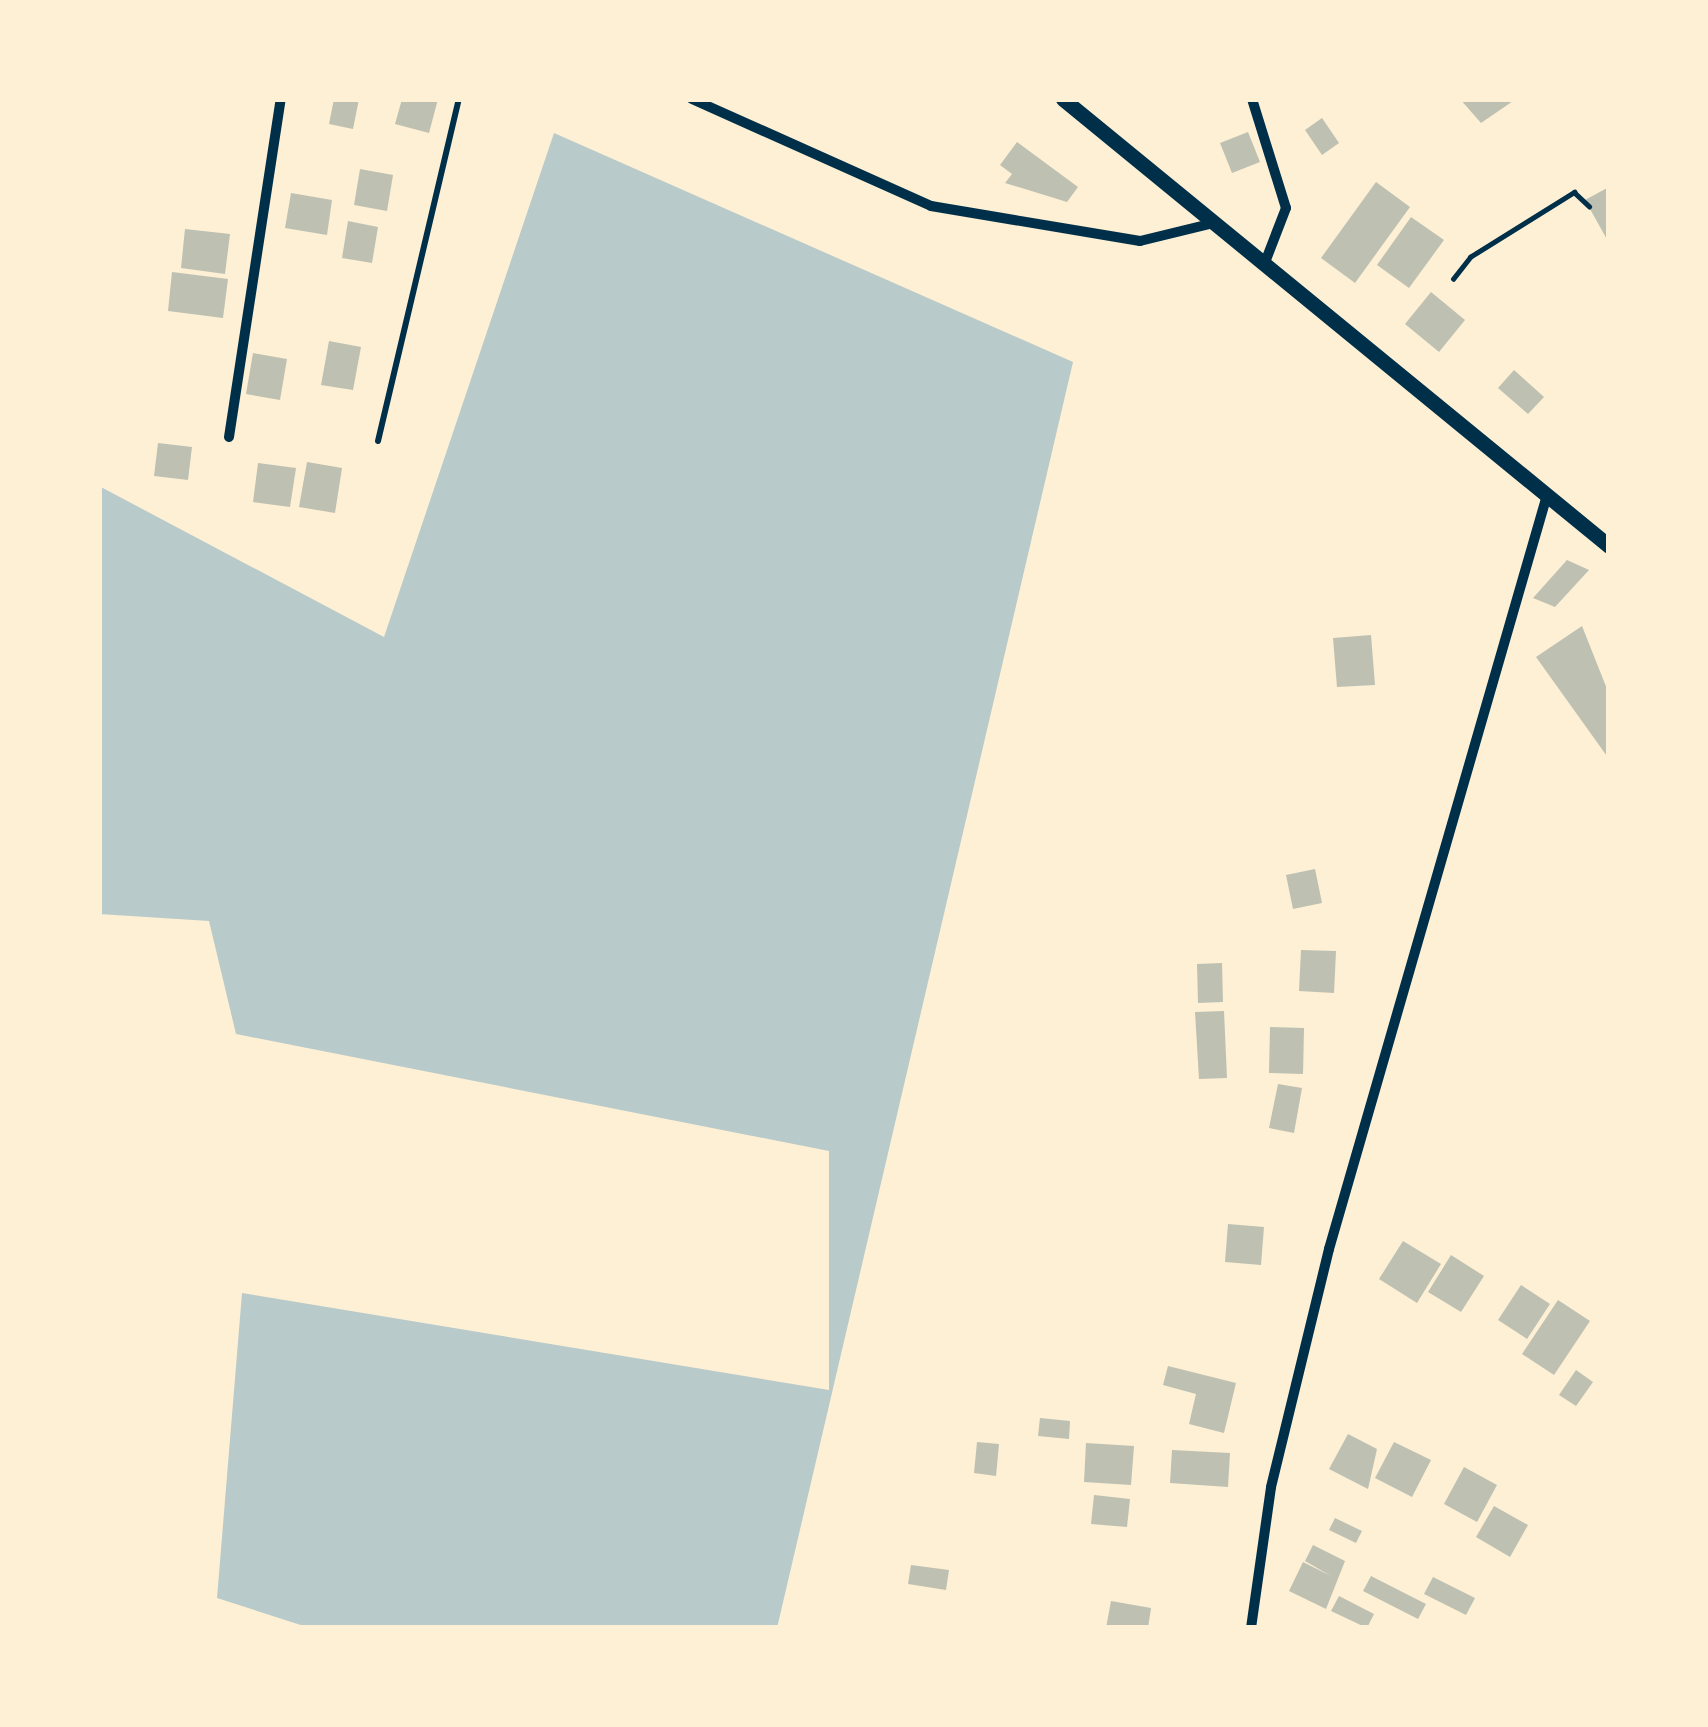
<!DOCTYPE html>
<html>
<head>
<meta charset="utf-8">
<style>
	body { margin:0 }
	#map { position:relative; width:1708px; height:1727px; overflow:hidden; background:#fdf0d5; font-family:"Source Sans 3",sans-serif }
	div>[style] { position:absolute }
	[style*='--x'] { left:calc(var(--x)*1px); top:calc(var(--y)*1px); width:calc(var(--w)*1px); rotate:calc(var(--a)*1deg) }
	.green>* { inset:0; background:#b9caca }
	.building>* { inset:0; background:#bec0b2 }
	.path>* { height:4.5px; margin:-2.25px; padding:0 2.25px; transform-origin:2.25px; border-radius:2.25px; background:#003049 }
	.service>* { height:6px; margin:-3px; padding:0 3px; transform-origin:3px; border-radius:3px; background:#003049 }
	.minor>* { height:10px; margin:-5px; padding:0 5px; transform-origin:5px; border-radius:5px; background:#003049 }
	.secondary>* { height:15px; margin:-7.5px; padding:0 7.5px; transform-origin:7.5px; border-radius:7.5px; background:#003049 }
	span { translate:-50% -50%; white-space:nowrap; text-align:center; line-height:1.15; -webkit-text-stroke:12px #fdf0d5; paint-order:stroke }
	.frame { position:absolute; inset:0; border:102px solid #fdf0d5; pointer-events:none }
</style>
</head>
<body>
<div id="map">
	<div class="green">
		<i style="clip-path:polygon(554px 133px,1073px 362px,777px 1628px,310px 1628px,217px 1598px,242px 1293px,829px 1390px,829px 1151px,236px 1034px,209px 921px,99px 914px,99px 486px,384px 637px)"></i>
	</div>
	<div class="building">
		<i style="clip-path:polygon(334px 99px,359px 99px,353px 129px,329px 124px)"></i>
		<i style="clip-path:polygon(402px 99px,438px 99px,429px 133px,395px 124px)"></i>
		<i style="clip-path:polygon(1460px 99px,1516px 99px,1481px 123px)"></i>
		<i style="clip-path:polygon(1322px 118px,1339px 143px,1322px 155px,1305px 130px)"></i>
		<i style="clip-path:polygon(1248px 132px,1260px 162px,1232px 173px,1220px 143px)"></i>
		<i style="clip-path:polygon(1017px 142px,1078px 187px,1067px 202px,1005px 183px,1012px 174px,1000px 165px)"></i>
		<i style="clip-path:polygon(360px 169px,393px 175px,387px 211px,354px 205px)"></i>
		<i style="clip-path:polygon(1376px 182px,1410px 207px,1355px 283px,1321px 258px)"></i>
		<i style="clip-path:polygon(1609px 187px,1609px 243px,1585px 200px)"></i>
		<i style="clip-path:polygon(291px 193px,332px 200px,327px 235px,285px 228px)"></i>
		<i style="clip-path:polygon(1411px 217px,1444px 240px,1409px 288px,1377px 265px)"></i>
		<i style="clip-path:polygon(348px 221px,378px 227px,372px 263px,342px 258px)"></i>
		<i style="clip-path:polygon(185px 229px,230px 234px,225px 274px,181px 268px)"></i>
		<i style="clip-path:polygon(172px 272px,228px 279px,223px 318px,168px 311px)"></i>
		<i style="clip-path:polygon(1431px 292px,1465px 320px,1439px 352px,1405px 324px)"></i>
		<i style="clip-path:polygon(329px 341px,361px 347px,353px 390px,321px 385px)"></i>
		<i style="clip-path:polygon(253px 353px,287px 359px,280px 400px,246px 394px)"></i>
		<i style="clip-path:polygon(1514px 370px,1544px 397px,1528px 414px,1498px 388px)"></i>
		<i style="clip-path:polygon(158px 443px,192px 447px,188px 480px,154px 476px)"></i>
		<i style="clip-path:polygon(307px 462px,342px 468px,335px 513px,299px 507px)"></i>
		<i style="clip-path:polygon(258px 463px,296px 468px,290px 507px,253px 502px)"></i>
		<i style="clip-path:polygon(1567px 560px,1589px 570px,1555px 607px,1533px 598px)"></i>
		<i style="clip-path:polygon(1582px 626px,1609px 694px,1609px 759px,1536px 657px)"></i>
		<i style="clip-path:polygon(1371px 635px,1375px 685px,1337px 687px,1333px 638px)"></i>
		<i style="clip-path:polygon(1315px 869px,1322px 903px,1293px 909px,1286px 875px)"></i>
		<i style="clip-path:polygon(1301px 950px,1336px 951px,1334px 993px,1299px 991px)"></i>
		<i style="clip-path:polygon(1222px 963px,1223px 1002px,1198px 1003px,1197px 964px)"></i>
		<i style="clip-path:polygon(1224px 1011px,1227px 1078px,1199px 1079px,1195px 1012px)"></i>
		<i style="clip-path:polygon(1270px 1027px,1304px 1028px,1303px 1074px,1269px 1073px)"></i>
		<i style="clip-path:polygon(1278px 1084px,1302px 1088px,1294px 1133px,1269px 1128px)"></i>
		<i style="clip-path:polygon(1228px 1224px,1264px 1227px,1261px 1265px,1225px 1262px)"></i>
		<i style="clip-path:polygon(1403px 1241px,1441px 1264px,1417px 1303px,1379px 1279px)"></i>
		<i style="clip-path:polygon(1451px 1255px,1484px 1276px,1461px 1312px,1428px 1292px)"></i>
		<i style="clip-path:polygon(1521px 1285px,1550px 1304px,1527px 1339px,1498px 1320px)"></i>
		<i style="clip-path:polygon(1558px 1300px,1590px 1321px,1554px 1375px,1522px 1354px)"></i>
		<i style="clip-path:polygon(1168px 1366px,1236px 1383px,1224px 1433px,1189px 1424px,1196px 1394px,1163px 1385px)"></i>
		<i style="clip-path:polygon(1576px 1370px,1593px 1382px,1576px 1406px,1559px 1395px)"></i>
		<i style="clip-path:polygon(1040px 1418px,1070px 1421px,1069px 1439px,1038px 1436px)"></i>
		<i style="clip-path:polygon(1348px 1434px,1377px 1449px,1368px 1489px,1329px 1469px)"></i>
		<i style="clip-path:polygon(977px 1442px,999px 1444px,996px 1476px,974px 1473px)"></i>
		<i style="clip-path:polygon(1394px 1442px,1431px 1460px,1412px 1497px,1375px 1478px)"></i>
		<i style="clip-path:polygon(1086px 1443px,1134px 1446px,1131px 1485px,1084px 1482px)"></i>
		<i style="clip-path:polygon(1172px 1450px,1230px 1453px,1228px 1487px,1170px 1483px)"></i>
		<i style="clip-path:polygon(1464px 1467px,1497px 1485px,1477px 1522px,1444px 1504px)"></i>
		<i style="clip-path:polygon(1094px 1495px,1130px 1499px,1127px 1527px,1091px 1524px)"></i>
		<i style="clip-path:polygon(1494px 1506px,1528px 1525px,1510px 1557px,1476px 1537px)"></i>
		<i style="clip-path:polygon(1335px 1518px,1362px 1531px,1356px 1543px,1329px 1530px)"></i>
		<i style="clip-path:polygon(1313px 1545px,1345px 1561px,1326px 1609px,1289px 1591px,1303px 1562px,1331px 1576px,1305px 1561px)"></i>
		<i style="clip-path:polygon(911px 1565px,949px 1570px,946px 1590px,908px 1584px)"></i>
		<i style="clip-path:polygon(1371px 1576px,1426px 1604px,1418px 1619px,1363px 1591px)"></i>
		<i style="clip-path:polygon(1433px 1577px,1475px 1598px,1466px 1615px,1424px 1594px)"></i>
		<i style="clip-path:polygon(1339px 1596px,1374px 1614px,1367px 1628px,1331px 1611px)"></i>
		<i style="clip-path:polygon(1111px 1601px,1151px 1608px,1148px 1628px,1106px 1628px)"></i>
	</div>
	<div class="path">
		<i style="--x:1453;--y:279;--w:28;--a:-52"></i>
		<i style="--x:1470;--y:257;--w:123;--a:-32"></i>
		<i style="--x:1574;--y:192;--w:21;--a:43"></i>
	</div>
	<div class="service">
		<i style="--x:378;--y:441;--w:351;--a:-76.7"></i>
	</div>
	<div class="minor">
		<i style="--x:692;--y:99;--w:262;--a:24.1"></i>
		<i style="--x:931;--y:206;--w:212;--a:9.5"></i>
		<i style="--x:1140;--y:241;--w:76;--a:-13.7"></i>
		<i style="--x:1252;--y:99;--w:114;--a:72.7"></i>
		<i style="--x:1286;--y:208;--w:61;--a:111.1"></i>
		<i style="--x:229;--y:437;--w:342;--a:-81.3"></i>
		<i style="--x:1251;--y:1628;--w:142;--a:-81.9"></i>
		<i style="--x:1271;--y:1487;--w:245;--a:-76.3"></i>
		<i style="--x:1329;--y:1249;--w:785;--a:-73.87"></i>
	</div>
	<div class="secondary">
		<i style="--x:1063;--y:99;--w:706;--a:39.31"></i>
	</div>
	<div class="frame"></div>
</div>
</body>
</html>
